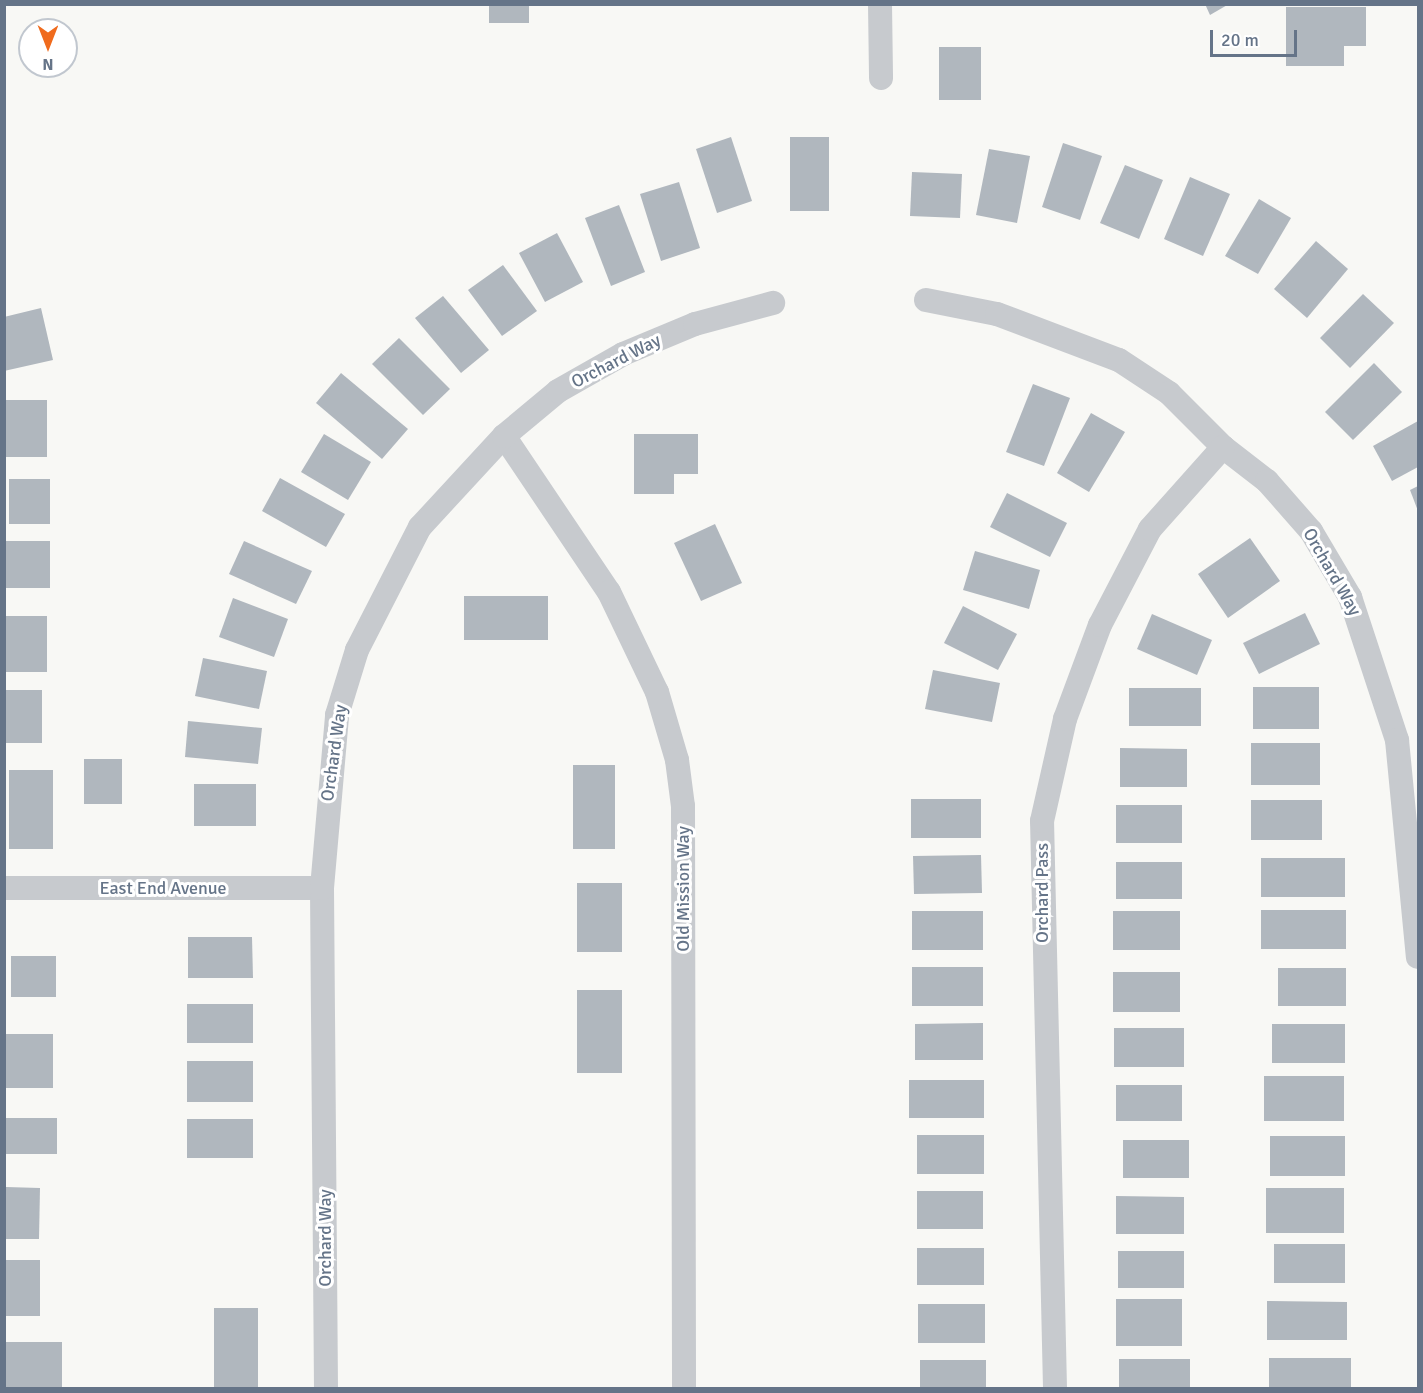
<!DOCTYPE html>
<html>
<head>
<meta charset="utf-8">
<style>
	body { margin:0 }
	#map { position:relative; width:1423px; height:1393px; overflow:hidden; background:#f8f8f5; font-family:Signika,sans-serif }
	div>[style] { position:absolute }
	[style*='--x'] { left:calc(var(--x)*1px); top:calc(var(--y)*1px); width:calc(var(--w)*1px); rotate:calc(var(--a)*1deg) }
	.building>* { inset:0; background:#b0b7be }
	.minor>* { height:24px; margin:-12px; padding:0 12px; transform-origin:12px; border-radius:12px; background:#c7cace }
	span { translate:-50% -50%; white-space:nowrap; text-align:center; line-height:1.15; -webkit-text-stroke:6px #fff; paint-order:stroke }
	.street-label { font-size:18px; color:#657488 }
	.frame { position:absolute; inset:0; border:6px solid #657488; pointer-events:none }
	.north { position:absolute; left:18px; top:18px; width:60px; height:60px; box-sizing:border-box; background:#fff; border:2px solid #c1c7cf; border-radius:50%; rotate:180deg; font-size:16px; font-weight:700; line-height:24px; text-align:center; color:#657488 }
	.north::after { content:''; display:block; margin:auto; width:21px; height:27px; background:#f06b1d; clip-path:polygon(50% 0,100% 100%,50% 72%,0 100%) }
	.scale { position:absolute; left:1210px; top:30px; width:87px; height:27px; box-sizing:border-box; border:3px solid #657488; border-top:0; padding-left:8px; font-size:18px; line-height:21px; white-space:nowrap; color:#657488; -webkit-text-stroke:4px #fff; paint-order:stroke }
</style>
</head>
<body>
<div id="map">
	<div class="building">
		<i style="clip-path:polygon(489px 4px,529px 4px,529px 23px,489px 23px)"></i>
		<i style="clip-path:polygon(1205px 4px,1229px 4px,1210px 15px)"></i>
		<i style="clip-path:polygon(1286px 7px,1366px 7px,1366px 46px,1344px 46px,1344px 66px,1286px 66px)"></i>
		<i style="clip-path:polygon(939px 47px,981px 47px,981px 100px,939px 100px)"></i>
		<i style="clip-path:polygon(731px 137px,752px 201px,717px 213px,696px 149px)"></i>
		<i style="clip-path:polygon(790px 137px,829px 137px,829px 211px,790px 211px)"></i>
		<i style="clip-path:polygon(1063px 143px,1102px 156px,1080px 220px,1042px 207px)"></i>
		<i style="clip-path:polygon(989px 149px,1030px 156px,1017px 223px,976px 215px)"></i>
		<i style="clip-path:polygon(1125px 165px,1163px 180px,1139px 239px,1100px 223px)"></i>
		<i style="clip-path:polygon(912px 172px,962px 174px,960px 218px,910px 216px)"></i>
		<i style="clip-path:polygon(1190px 177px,1230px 194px,1203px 256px,1164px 239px)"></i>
		<i style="clip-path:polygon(679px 182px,700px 248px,661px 261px,640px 194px)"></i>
		<i style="clip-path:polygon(1259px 199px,1291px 218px,1258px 274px,1225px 256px)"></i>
		<i style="clip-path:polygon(619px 205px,645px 272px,611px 286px,585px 218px)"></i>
		<i style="clip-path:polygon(557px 233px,583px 282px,545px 302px,519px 253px)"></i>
		<i style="clip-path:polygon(1316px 241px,1348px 269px,1307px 318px,1274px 289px)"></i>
		<i style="clip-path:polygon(503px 265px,537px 311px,502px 336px,468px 290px)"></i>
		<i style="clip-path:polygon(1363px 294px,1394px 323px,1350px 368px,1320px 338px)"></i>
		<i style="clip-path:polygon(443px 296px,489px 350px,461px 373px,415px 318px)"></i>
		<i style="clip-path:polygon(41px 308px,53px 360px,4px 371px,4px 317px)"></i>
		<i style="clip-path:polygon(399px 338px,450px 389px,423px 415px,372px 364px)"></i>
		<i style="clip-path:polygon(1374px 363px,1402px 392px,1353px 440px,1325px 412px)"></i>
		<i style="clip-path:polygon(341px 373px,408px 429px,382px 459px,316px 403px)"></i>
		<i style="clip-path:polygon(1033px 384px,1070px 398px,1044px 466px,1006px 452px)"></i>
		<i style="clip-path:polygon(6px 400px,47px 400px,47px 457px,6px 457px)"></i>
		<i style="clip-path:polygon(1091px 413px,1125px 432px,1089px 492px,1057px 473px)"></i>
		<i style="clip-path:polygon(1418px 421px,1418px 467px,1392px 481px,1373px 446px)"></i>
		<i style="clip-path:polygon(324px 434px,371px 462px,348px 500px,301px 472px)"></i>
		<i style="clip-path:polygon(634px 434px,698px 434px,698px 474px,674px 474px,674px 494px,634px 494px)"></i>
		<i style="clip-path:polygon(280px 478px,345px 514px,326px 547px,262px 511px)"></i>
		<i style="clip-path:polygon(9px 479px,50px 479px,50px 524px,9px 524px)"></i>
		<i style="clip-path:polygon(1418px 486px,1418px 511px,1410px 490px)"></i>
		<i style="clip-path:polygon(1007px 493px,1067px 523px,1050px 557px,990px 527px)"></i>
		<i style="clip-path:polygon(715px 524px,742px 583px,701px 601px,674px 543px)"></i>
		<i style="clip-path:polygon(1250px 538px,1280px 581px,1228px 618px,1198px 574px)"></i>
		<i style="clip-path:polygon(6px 541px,50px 541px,50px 588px,6px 588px)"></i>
		<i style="clip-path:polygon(244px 541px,312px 571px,296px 604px,229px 574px)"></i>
		<i style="clip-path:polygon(975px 551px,1040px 570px,1029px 609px,963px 590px)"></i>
		<i style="clip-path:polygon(464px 596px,548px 596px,548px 640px,464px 640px)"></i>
		<i style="clip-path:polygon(233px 598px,288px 619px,274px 657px,219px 637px)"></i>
		<i style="clip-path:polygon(963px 606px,1017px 634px,998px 670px,944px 643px)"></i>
		<i style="clip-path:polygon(1305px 613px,1320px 644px,1259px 674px,1243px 643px)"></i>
		<i style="clip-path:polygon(1152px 614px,1212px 640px,1197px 675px,1137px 649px)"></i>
		<i style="clip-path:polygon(5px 616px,47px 616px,47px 672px,5px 672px)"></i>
		<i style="clip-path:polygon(203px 658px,267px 671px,259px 709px,195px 696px)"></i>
		<i style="clip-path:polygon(933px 670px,1000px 683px,992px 722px,925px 709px)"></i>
		<i style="clip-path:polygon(1253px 687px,1319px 687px,1319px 729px,1253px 729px)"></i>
		<i style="clip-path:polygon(1129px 688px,1201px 688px,1201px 726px,1129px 726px)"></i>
		<i style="clip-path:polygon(4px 690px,42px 690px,42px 743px,4px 743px)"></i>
		<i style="clip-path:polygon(188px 721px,262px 728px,258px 764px,185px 757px)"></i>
		<i style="clip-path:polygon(1251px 743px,1320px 743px,1320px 785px,1251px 785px)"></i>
		<i style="clip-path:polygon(1120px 748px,1187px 749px,1187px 787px,1120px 787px)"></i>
		<i style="clip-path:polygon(84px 759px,122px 759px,122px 804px,84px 804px)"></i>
		<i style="clip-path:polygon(573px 765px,615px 765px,615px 849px,573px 849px)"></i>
		<i style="clip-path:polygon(9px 770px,53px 770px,53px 849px,9px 849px)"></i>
		<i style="clip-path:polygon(194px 784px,256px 784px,256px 826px,194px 826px)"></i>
		<i style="clip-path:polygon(911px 799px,981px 799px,981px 838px,911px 838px)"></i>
		<i style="clip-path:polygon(1251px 800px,1322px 800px,1322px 840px,1251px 840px)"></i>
		<i style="clip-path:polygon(1116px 805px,1182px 805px,1182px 843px,1116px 843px)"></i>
		<i style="clip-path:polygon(981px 855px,982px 893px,914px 894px,913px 856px)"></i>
		<i style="clip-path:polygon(1261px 858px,1345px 858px,1345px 897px,1261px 897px)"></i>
		<i style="clip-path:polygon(1116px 862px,1182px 862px,1182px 899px,1116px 899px)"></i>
		<i style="clip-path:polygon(577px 883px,622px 883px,622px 952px,577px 952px)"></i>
		<i style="clip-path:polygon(1261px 910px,1346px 910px,1346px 949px,1261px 949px)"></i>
		<i style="clip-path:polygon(912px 911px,983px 911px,983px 950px,912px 950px)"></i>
		<i style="clip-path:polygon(1113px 911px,1180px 911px,1180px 950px,1113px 950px)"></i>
		<i style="clip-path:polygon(188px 937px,252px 937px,253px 978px,188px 978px)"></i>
		<i style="clip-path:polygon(11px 956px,56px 956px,56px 997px,11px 997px)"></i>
		<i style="clip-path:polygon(912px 967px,983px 967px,983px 1006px,912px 1006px)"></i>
		<i style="clip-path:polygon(1278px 968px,1346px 968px,1346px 1006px,1278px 1006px)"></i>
		<i style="clip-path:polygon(1113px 972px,1180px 972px,1180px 1012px,1113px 1012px)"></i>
		<i style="clip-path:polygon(577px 990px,622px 990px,622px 1073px,577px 1073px)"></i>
		<i style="clip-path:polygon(187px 1004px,253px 1004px,253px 1043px,187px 1043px)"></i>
		<i style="clip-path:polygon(983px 1023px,983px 1060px,915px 1060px,915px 1024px)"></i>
		<i style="clip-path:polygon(1272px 1024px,1345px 1024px,1345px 1063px,1272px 1063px)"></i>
		<i style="clip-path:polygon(1114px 1028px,1184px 1028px,1184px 1067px,1114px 1067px)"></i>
		<i style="clip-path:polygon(4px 1034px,53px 1034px,53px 1088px,4px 1088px)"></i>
		<i style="clip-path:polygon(187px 1061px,253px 1061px,253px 1102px,187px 1102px)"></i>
		<i style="clip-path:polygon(1264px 1076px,1344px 1076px,1344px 1121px,1264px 1121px)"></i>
		<i style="clip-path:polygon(909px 1080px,984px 1080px,984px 1118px,909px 1118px)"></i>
		<i style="clip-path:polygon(1116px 1085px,1182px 1085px,1182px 1121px,1116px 1121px)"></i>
		<i style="clip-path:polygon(4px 1118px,57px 1118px,57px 1154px,4px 1154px)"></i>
		<i style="clip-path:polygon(187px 1119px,253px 1119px,253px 1158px,187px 1158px)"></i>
		<i style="clip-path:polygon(917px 1135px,984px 1135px,984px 1174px,917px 1174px)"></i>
		<i style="clip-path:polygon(1270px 1136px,1345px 1136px,1345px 1176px,1270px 1176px)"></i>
		<i style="clip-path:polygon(1123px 1140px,1189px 1140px,1189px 1178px,1123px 1178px)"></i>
		<i style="clip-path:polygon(6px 1187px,40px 1188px,39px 1239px,5px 1239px)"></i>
		<i style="clip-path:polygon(1266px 1188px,1344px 1188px,1344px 1233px,1266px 1233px)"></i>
		<i style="clip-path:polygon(917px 1191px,983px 1191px,983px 1229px,917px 1229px)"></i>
		<i style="clip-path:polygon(1116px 1196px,1184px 1197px,1184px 1234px,1116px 1234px)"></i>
		<i style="clip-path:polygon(1274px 1244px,1345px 1244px,1345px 1283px,1274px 1283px)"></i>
		<i style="clip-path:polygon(917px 1248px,984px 1248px,984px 1285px,917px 1285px)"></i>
		<i style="clip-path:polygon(1118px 1251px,1184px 1251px,1184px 1288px,1118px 1288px)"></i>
		<i style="clip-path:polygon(4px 1260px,40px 1260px,40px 1316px,4px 1316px)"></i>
		<i style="clip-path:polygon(1116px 1299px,1182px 1299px,1182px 1346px,1116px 1346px)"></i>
		<i style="clip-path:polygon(1267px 1301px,1347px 1302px,1347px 1340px,1267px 1340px)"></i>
		<i style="clip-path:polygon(918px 1304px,985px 1304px,985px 1343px,918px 1343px)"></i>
		<i style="clip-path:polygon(214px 1308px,258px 1308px,258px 1388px,214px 1388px)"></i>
		<i style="clip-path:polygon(5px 1342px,62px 1342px,62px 1387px,5px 1387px)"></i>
		<i style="clip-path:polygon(1269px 1358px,1351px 1358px,1351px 1388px,1269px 1388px)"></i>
		<i style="clip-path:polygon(1119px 1359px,1190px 1359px,1190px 1388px,1119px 1388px)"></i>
		<i style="clip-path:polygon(920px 1360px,986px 1360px,986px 1388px,920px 1388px)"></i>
	</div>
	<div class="minor">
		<i style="--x:880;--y:4;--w:74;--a:89.2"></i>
		<i style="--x:926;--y:300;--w:72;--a:11.2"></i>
		<i style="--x:997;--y:314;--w:130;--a:20.7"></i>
		<i style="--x:1119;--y:360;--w:60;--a:33.4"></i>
		<i style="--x:1169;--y:393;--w:76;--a:45"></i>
		<i style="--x:1223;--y:447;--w:56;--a:37.7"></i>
		<i style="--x:1267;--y:481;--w:67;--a:48.7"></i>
		<i style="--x:1311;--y:531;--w:77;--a:59.4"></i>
		<i style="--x:1350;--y:597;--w:151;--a:71.8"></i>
		<i style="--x:1397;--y:740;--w:218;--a:84.5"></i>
		<i style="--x:504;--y:436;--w:188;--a:56.1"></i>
		<i style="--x:609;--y:592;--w:111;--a:64.4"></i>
		<i style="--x:657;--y:692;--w:71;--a:73.6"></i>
		<i style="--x:677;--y:760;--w:46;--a:82.6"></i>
		<i style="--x:683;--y:806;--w:582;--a:89.9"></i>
		<i style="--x:4;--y:888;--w:318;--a:0"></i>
		<i style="--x:326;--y:1388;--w:500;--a:-90.46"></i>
		<i style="--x:322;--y:888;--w:174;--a:-85"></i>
		<i style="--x:337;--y:715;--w:68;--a:-72.9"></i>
		<i style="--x:357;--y:650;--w:138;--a:-62.9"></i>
		<i style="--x:420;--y:527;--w:124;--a:-47.3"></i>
		<i style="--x:504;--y:436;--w:70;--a:-39.8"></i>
		<i style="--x:558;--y:391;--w:75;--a:-29.6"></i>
		<i style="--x:623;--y:354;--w:78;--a:-22.6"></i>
		<i style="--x:695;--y:324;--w:81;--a:-15.1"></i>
		<i style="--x:1055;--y:1388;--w:567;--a:-91.31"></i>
		<i style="--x:1042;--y:821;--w:105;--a:-77.3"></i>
		<i style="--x:1065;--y:719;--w:100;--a:-69.6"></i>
		<i style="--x:1100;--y:625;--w:108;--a:-62.5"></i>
		<i style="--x:1150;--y:529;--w:110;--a:-48.3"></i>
	</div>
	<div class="street-label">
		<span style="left:616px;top:361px;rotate:-27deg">Orchard Way</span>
		<span style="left:1332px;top:572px;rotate:60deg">Orchard Way</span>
		<span style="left:334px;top:753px;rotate:-82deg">Orchard Way</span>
		<span style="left:163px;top:888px">East End Avenue</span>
		<span style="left:683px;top:889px;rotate:-90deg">Old Mission Way</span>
		<span style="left:1042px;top:893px;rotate:-90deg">Orchard Pass</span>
		<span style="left:325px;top:1238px;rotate:-90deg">Orchard Way</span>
	</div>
	<div class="frame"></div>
	<div class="north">N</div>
	<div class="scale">20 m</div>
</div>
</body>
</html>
